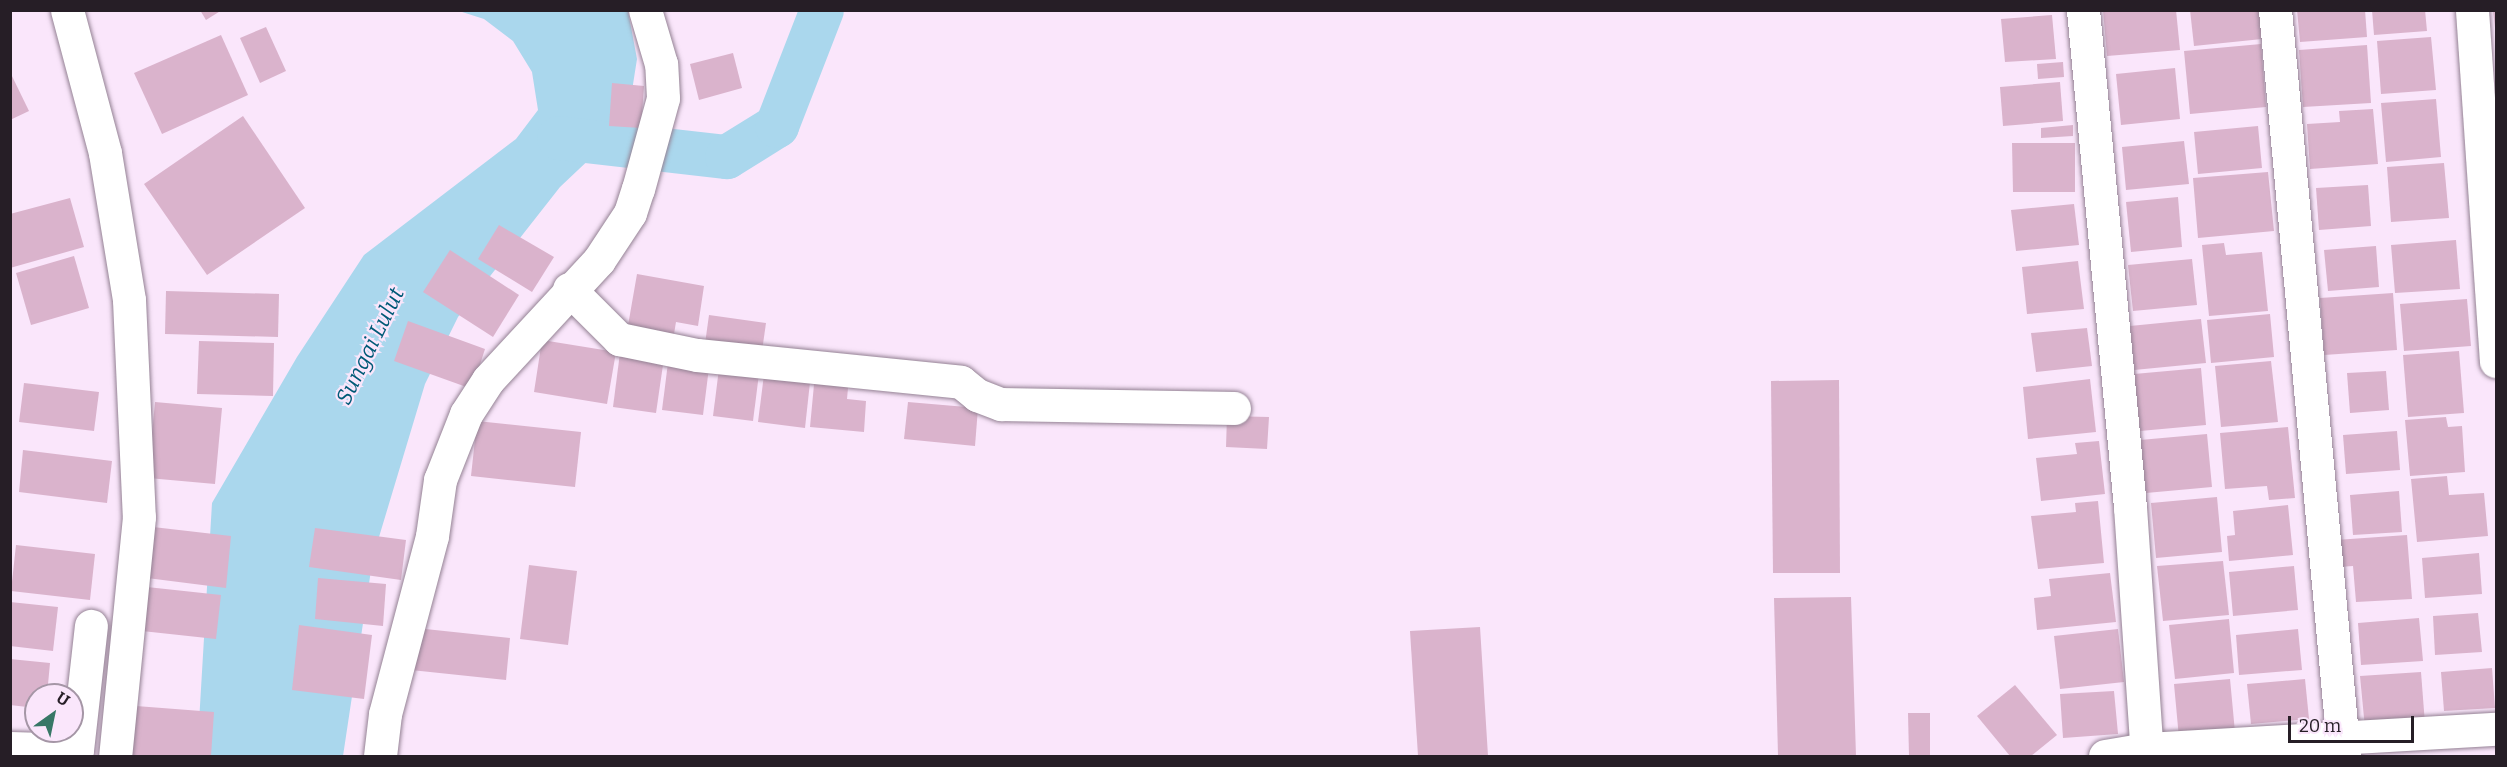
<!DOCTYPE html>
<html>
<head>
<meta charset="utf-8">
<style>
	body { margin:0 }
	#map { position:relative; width:2507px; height:767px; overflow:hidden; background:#fae6fb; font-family:Bitter,serif }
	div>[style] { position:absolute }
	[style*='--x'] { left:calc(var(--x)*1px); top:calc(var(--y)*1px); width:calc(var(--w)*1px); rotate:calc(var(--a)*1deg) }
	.water>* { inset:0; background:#aad7ed }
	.canal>* { height:44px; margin:-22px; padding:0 22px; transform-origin:22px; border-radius:22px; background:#aad7ed }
	.building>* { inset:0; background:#dab3cc }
	.roads { filter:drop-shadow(0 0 2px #948294) drop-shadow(0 0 2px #948294) }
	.minor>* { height:33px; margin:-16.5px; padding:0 16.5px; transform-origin:16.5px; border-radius:16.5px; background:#fff }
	span { translate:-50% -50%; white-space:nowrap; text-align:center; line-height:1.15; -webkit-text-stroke:4.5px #fae6fb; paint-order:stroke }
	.water-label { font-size:22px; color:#005a77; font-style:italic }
	.frame { position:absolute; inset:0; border:12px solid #261e26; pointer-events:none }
	.north { position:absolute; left:24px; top:683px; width:60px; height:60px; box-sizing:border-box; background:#fae6fb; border:2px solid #a596a6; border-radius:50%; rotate:33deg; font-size:16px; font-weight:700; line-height:24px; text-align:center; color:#261e26 }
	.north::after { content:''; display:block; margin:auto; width:21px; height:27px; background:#377766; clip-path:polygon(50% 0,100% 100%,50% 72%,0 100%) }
	.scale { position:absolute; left:2288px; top:716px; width:126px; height:27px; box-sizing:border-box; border:3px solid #261e26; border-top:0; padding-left:8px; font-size:18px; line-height:21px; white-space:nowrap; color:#261e26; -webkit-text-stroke:4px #fae6fb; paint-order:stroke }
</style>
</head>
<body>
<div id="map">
	<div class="water">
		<i style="clip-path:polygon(459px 11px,628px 11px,637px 59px,631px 97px,614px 136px,560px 187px,458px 317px,425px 384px,373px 557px,343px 756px,197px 756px,212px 503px,297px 357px,364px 255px,516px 139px,538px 110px,532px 72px,513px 41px,484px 19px)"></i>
	</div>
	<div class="canal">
		<i style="--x:559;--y:138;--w:169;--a:6.5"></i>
		<i style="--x:727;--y:157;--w:59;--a:-31.8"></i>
		<i style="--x:777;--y:126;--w:124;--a:-68.8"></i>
	</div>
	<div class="building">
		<i style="clip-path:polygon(200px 10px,222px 10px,206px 20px)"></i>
		<i style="clip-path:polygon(2103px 10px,2176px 10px,2180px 50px,2107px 56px)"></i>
		<i style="clip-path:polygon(2190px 10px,2260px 10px,2262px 39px,2194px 46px)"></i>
		<i style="clip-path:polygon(2297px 10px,2365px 10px,2367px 37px,2300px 42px)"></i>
		<i style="clip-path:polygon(2372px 10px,2425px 10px,2427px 31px,2374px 35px)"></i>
		<i style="clip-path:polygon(2493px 10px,2496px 10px,2496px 28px,2495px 28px)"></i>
		<i style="clip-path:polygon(2052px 15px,2056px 59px,2005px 62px,2001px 19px)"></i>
		<i style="clip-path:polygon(266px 27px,286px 71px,260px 83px,240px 38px)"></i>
		<i style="clip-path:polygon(221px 35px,248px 95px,162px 134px,134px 73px)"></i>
		<i style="clip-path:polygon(2431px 37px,2436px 90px,2381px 94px,2377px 41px)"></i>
		<i style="clip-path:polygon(2261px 44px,2266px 107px,2190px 114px,2184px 51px)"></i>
		<i style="clip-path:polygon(2367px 45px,2371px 103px,2303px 107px,2299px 50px)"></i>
		<i style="clip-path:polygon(733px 53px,742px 88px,699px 100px,690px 64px)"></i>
		<i style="clip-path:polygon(2063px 62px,2064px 77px,2038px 79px,2037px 64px)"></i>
		<i style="clip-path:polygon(2175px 68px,2180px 119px,2121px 125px,2116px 74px)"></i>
		<i style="clip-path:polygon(10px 72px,29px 111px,10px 120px)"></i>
		<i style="clip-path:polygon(2060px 82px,2063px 121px,2003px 126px,2000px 87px)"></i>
		<i style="clip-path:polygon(612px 83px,644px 86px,641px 128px,609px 126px)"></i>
		<i style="clip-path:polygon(2436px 99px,2441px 157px,2386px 162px,2381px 103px)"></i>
		<i style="clip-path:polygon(2373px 109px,2378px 164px,2310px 169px,2307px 124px,2340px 122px,2339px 111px)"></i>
		<i style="clip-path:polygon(243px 116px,305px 208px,207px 275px,144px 184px)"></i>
		<i style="clip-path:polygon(2073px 125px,2073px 136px,2041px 138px,2041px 128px)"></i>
		<i style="clip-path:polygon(2258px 126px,2262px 168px,2198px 174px,2194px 132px)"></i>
		<i style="clip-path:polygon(2184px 141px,2189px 184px,2126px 190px,2122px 147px)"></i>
		<i style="clip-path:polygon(2012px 143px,2075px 143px,2075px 192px,2013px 192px)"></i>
		<i style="clip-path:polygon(2444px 163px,2449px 218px,2391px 222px,2387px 167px)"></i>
		<i style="clip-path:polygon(2268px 172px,2274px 231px,2198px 238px,2193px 178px)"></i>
		<i style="clip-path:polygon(2368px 185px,2371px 226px,2319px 230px,2316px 188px)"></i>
		<i style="clip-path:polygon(2178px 197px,2182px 247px,2131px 252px,2126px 202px)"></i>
		<i style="clip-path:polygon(70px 198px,84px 247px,10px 268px,10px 214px)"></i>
		<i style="clip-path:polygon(2074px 204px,2079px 245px,2016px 251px,2011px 210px)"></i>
		<i style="clip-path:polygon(499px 225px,554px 257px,532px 292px,478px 259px)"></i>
		<i style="clip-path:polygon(2456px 240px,2460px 289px,2395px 293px,2391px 245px)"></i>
		<i style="clip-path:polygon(2224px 243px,2226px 255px,2262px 252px,2268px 311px,2209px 316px,2202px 245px)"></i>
		<i style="clip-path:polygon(2376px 246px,2379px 287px,2328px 291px,2324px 250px)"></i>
		<i style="clip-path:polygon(450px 250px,519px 295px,493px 337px,423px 292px)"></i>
		<i style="clip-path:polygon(74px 256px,89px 308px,31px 325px,16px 273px)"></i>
		<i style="clip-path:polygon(2192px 259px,2197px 305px,2133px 311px,2128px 265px)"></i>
		<i style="clip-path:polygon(2078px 261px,2084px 309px,2027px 314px,2022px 267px)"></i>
		<i style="clip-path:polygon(637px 274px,704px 286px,698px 326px,676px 322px,672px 346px,626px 337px)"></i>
		<i style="clip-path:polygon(166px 291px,279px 294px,278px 337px,165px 334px)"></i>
		<i style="clip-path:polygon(2393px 293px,2397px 350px,2324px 355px,2320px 298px)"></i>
		<i style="clip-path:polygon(2467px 299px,2471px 346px,2404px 351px,2400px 304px)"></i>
		<i style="clip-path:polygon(2270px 314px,2274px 357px,2211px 363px,2207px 320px)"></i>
		<i style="clip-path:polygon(709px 315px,766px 323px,761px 358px,704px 351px)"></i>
		<i style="clip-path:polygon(2201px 319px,2206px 363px,2134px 370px,2130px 326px)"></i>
		<i style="clip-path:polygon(408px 321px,485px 349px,472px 389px,394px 361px)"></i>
		<i style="clip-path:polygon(2087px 328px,2092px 366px,2036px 372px,2031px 333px)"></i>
		<i style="clip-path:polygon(542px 340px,616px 352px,607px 404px,534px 392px)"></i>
		<i style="clip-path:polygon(199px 341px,274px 343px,273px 396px,197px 394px)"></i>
		<i style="clip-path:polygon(621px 345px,665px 351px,656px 413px,613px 407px)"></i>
		<i style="clip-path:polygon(2459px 351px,2464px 413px,2408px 417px,2403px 355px)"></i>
		<i style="clip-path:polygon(669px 355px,710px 360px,703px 415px,662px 410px)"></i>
		<i style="clip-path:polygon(720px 361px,760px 366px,753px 421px,713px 416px)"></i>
		<i style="clip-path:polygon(2271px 361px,2278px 422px,2221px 427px,2215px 366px)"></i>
		<i style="clip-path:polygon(765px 367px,811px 373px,805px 428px,758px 422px)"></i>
		<i style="clip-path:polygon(2201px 368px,2206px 425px,2140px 431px,2134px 374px)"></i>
		<i style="clip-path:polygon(2386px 371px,2389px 410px,2350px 413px,2347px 373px)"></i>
		<i style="clip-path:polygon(815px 374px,849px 377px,847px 399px,866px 401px,864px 432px,810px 427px)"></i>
		<i style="clip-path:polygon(2090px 379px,2096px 432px,2028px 439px,2023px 387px)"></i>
		<i style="clip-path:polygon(1839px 380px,1840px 573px,1773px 573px,1771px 381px)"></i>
		<i style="clip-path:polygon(24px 383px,99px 392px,94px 431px,19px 422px)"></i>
		<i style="clip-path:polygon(155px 402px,222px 408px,215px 484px,148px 478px)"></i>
		<i style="clip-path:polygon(908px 402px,978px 408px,975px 446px,904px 439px)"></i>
		<i style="clip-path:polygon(1227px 416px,1269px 417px,1267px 449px,1226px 447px)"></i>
		<i style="clip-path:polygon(2446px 417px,2448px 427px,2462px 426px,2465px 472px,2410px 476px,2405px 420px)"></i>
		<i style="clip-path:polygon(477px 421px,581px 432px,575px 487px,471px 476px)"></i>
		<i style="clip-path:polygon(2288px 427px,2295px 498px,2269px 500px,2267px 486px,2225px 489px,2220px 433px)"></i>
		<i style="clip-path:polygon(2397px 431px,2400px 470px,2346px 474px,2343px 435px)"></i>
		<i style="clip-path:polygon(2207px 434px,2212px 487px,2146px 493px,2140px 440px)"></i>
		<i style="clip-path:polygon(2099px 441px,2105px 494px,2041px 501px,2036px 458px,2077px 454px,2075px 443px)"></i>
		<i style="clip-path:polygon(23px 450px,112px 461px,107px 503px,19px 492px)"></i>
		<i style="clip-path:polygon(2447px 476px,2449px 495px,2484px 493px,2488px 536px,2417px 542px,2411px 479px)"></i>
		<i style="clip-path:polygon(2399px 491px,2402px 532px,2353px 535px,2350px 495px)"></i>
		<i style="clip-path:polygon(2217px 497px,2222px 552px,2156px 558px,2151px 503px)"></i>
		<i style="clip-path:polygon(2098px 501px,2104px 563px,2038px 569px,2031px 516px,2076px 512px,2075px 503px)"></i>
		<i style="clip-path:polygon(2288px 505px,2293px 555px,2229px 561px,2227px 536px,2235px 535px,2233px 511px)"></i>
		<i style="clip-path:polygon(153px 527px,231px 536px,226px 588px,147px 578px)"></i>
		<i style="clip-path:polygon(315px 528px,406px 540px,401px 580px,309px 567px)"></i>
		<i style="clip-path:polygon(2407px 535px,2412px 599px,2356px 602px,2353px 566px,2339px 567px,2336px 540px)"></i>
		<i style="clip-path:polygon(16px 545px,95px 554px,90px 600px,11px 591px)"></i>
		<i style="clip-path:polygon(2479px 553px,2482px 594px,2425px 598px,2422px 558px)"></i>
		<i style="clip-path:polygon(2223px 561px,2229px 615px,2163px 621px,2157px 566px)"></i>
		<i style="clip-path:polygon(529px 565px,577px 571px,568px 645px,520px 639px)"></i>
		<i style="clip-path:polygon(2294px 566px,2298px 610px,2233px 616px,2229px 572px)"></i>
		<i style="clip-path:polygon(2110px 573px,2116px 622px,2037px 630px,2034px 598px,2051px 596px,2049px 579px)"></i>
		<i style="clip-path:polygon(318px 578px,386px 584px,383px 626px,315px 619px)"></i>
		<i style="clip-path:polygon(147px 587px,221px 595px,216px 639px,142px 631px)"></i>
		<i style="clip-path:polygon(1851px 597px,1856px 756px,1778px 756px,1774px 598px)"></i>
		<i style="clip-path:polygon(10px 602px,58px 607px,53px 651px,10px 646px)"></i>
		<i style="clip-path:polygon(2478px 613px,2482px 652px,2435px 655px,2433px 616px)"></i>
		<i style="clip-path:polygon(2419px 618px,2423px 661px,2361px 665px,2358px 623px)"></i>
		<i style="clip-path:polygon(2229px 619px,2234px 673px,2175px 679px,2169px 625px)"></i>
		<i style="clip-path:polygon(299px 625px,372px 635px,364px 699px,292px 690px)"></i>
		<i style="clip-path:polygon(1480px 627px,1488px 756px,1418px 756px,1410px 631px)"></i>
		<i style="clip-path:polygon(416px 628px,510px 638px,506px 680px,411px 670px)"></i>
		<i style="clip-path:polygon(2118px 629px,2124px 682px,2060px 689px,2054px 636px)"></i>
		<i style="clip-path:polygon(2298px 629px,2302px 670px,2239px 675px,2236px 635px)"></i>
		<i style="clip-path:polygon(10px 659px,50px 663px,47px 695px,36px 695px,36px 708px,10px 705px)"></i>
		<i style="clip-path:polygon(2492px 668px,2495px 708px,2444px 711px,2441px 672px)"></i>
		<i style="clip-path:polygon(2421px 672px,2425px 724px,2365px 728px,2360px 676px)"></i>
		<i style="clip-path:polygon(2230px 679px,2235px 732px,2179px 738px,2174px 684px)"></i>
		<i style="clip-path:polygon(2305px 679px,2309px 719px,2251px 724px,2247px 684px)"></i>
		<i style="clip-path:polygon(2015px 685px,2057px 735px,2031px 756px,2010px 756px,1977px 716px)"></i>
		<i style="clip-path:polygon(2114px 691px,2118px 734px,2063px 738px,2060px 694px)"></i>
		<i style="clip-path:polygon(136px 706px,214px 712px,211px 756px,132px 756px)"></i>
		<i style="clip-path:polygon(1908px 713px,1930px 713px,1930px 756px,1909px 756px)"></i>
	</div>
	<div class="roads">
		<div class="minor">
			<i style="--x:67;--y:10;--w:148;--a:75.1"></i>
			<i style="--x:105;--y:153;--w:149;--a:80.7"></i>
			<i style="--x:129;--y:300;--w:217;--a:87.4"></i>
			<i style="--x:139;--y:517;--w:240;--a:95.7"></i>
			<i style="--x:2083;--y:10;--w:499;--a:84.6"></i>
			<i style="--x:2130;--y:507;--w:250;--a:86.1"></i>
			<i style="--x:2275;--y:10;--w:749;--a:84.72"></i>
			<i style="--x:2472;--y:10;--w:352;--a:86.1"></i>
			<i style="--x:569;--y:289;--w:71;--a:45"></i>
			<i style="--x:619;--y:339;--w:80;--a:11.6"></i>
			<i style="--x:697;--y:355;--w:265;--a:5.8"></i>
			<i style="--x:961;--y:382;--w:21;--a:39"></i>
			<i style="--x:977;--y:395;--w:26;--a:21"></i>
			<i style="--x:1001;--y:404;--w:233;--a:1"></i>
			<i style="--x:10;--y:748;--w:67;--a:1.7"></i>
			<i style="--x:77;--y:750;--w:125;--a:-83.6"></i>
			<i style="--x:380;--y:756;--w:42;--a:-83.2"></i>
			<i style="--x:385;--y:714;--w:184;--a:-75.2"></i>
			<i style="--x:432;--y:536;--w:57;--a:-81.9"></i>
			<i style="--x:440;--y:480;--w:71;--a:-68.5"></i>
			<i style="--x:466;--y:414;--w:40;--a:-57.1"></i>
			<i style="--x:488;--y:380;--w:163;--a:-47.2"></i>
			<i style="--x:599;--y:260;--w:56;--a:-56.6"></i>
			<i style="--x:630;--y:213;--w:25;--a:-72"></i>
			<i style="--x:638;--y:189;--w:94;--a:-74.6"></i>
			<i style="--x:663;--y:98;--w:34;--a:-93"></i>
			<i style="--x:661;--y:64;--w:56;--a:-106.5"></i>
			<i style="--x:2105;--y:756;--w:42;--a:-9.7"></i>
			<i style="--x:2146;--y:749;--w:351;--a:-3.3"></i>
		</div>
	</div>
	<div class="water-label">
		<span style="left:370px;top:346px;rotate:-64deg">Sungai Lulut</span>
	</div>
	<div class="frame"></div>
	<div class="north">U</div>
	<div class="scale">20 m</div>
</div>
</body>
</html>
